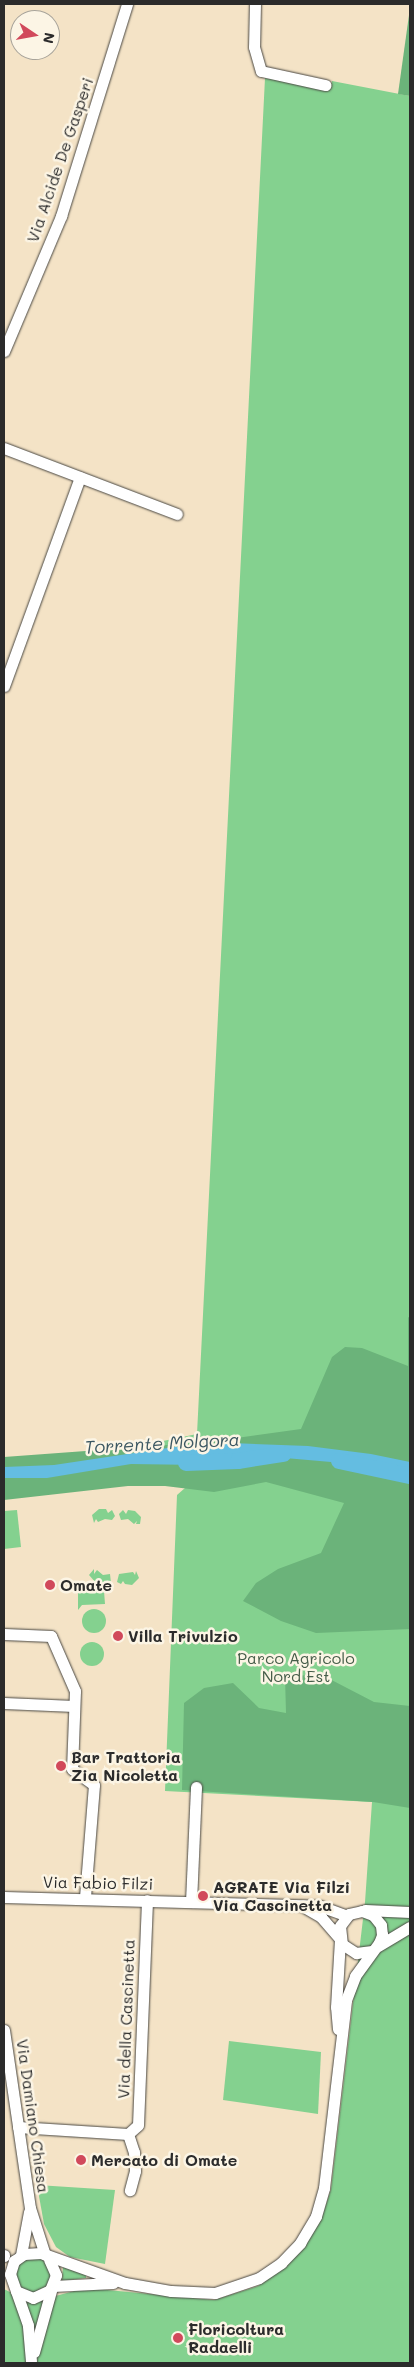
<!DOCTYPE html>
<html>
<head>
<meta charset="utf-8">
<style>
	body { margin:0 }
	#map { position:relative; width:414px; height:2367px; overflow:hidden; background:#f4e3c6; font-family:Mali,sans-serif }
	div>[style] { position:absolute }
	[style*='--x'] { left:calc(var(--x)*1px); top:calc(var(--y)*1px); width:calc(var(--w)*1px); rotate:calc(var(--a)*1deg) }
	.green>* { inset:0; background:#84d18f }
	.round { border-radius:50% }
	.forest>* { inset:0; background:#6bb37a }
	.water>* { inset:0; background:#64bde1 }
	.river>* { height:16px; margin:-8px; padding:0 8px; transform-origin:8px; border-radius:8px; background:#64bde1 }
	.roads { filter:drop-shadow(0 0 1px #494742) drop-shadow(0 0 1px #494742) }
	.minor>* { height:11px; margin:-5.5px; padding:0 5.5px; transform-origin:5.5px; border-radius:5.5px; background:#fff }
	.dots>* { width:14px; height:14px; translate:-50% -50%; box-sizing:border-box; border:2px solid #fcf5e5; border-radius:50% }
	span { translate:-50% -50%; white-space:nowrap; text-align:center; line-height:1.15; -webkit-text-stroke:5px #fcf5e5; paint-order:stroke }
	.street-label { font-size:16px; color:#2b2b2b }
	.poi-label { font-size:16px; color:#2b2b2b; font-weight:700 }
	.left { translate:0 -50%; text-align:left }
	.park-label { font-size:16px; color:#465d49 }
	.water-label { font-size:18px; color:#3c5762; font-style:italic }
	.frame { position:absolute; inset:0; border:5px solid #2b2b2b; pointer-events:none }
	.north { position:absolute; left:10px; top:10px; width:50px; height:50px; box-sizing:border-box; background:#fcf5e5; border:1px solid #a8a49b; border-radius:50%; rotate:102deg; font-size:14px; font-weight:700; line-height:20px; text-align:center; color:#2b2b2b }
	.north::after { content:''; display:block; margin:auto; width:18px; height:22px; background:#d1495b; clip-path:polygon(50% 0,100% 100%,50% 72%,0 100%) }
</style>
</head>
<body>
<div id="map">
	<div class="green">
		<i style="clip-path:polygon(265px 78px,330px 89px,332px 81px,410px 96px,410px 2363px,4px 2363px,4px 2289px,25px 2300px,36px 2301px,86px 2288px,214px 2300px,258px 2286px,287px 2266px,306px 2244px,322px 2217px,331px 2189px,365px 1902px,372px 1802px,165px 1791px,177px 1495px,185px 1488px,124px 1449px,197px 1434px)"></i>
		<i style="clip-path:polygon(99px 1509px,106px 1509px,108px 1513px,112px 1510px,115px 1516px,112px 1520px,105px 1519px,98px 1522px,96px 1519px,94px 1523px,92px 1515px)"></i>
		<i style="clip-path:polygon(17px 1510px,21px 1547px,4px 1549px,4px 1511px)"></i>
		<i style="clip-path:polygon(123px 1510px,126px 1514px,128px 1510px,135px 1511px,141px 1517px,140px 1524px,136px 1524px,137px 1521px,134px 1524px,128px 1519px,121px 1520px,119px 1514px)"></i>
		<i style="clip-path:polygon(94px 1569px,94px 1574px,97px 1570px,103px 1575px,110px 1574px,111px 1583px,106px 1584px,105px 1580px,103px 1584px,96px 1583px,89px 1575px)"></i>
		<i style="clip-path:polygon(136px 1571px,139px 1578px,132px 1585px,125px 1584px,123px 1581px,121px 1584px,117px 1582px,119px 1574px,133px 1572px,135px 1575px)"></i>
		<i style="clip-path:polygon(78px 1590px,104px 1591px,105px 1604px,82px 1605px,78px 1610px)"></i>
		<i class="round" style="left:82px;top:1609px;width:24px;height:24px"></i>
		<i class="round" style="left:80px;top:1642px;width:24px;height:24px"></i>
		<i style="clip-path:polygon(229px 2041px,321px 2052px,318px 2114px,223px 2100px)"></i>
		<i style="clip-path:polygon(37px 2185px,115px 2190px,105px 2264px,70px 2257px,56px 2247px,44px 2224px)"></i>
		<i class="round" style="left:15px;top:2257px;width:36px;height:36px"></i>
		<i style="clip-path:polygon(63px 2267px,86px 2275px,86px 2278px,62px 2281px)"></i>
	</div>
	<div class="forest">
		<i style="clip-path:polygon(409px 15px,410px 15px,410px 96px,398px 94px)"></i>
		<i style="clip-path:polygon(408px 1317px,410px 1318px,410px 1629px,316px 1633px,281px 1621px,243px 1601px,256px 1583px,278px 1569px,321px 1553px,344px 1503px,266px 1482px,214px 1492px,165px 1486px,128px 1486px,4px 1500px,4px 1457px,208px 1442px,301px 1429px,332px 1357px,345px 1347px,362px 1348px,408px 1366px)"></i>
		<i style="clip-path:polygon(320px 1674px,374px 1702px,410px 1706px,410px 1808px,373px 1802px,182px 1790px,184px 1703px,204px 1688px,233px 1683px,259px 1708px,286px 1713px,285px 1677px)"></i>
	</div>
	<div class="water">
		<i style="clip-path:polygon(231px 1443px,308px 1446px,371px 1454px,410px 1462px,410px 1475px,354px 1464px,262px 1456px,199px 1465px,131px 1464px,47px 1478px,4px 1478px,4px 1467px,54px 1465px,174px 1447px)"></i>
	</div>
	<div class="river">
		<i style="--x:339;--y:1461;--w:73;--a:11.9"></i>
		<i style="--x:186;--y:1463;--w:52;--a:-2.2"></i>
		<i style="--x:238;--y:1461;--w:46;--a:-8.8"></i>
	</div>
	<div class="roads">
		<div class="minor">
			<i style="--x:255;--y:4;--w:43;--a:91.3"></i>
			<i style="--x:254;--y:47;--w:25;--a:74"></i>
			<i style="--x:261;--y:71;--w:66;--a:12.3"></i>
			<i style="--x:4;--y:351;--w:147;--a:-67.1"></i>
			<i style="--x:61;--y:216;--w:222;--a:-72.7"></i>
			<i style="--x:4;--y:448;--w:185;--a:20.9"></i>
			<i style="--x:4;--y:686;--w:222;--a:-70"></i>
			<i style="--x:4;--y:1634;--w:47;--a:2.4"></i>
			<i style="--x:51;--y:1636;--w:60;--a:66.4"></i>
			<i style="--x:75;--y:1691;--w:78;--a:92.2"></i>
			<i style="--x:72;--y:1769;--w:27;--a:36"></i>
			<i style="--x:94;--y:1785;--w:113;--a:94.6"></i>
			<i style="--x:4;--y:1703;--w:70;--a:2.5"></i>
			<i style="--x:4;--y:1897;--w:316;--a:1.6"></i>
			<i style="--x:320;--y:1906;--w:29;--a:20"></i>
			<i style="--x:191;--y:1902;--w:115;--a:-87.5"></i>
			<i style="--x:304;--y:1907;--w:20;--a:30"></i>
			<i style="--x:321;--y:1917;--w:29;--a:49"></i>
			<i style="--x:365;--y:1910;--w:45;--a:2.5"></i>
			<i style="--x:378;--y:1946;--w:37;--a:-31"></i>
			<i style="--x:338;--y:2029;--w:22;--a:-95"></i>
			<i style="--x:336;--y:2007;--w:68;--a:-86.6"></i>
			<i style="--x:4;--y:2030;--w:180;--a:81.7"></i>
			<i style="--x:30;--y:2208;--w:49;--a:72.3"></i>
			<i style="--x:18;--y:2127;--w:110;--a:3.6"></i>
			<i style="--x:128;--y:2134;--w:13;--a:-42"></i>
			<i style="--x:138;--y:2125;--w:225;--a:-87.7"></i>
			<i style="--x:128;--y:2134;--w:19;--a:72"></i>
			<i style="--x:134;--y:2152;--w:19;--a:87"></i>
			<i style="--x:135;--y:2171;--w:20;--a:105"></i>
			<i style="--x:4;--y:2255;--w:1;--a:90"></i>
			<i style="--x:21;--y:2255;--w:44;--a:-79.5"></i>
			<i style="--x:53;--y:2286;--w:60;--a:-2.9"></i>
			<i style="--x:16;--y:2291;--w:18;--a:22"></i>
			<i style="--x:33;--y:2298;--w:19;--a:-25"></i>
			<i style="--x:50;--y:2290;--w:16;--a:-68"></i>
			<i style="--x:56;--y:2275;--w:17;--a:-114"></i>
			<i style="--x:34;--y:2352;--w:67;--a:-74.5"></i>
			<i style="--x:31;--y:2361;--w:36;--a:-95"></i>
			<i style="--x:28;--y:2325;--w:54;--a:-109.4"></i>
			<i style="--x:10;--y:2274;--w:14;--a:-73"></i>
			<i style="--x:14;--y:2261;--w:12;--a:-35"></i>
			<i style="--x:24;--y:2254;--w:17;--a:-3"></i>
			<i style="--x:41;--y:2253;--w:89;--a:19.7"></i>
			<i style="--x:125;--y:2283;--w:47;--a:9.9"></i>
			<i style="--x:171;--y:2291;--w:44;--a:2.6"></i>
			<i style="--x:215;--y:2293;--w:46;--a:-18.8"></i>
			<i style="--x:259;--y:2278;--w:27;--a:-34"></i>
			<i style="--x:281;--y:2263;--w:28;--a:-46"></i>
			<i style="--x:300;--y:2243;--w:31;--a:-59"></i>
			<i style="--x:316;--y:2216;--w:29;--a:-74"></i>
			<i style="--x:324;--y:2188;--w:189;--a:-83.3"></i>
			<i style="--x:346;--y:2000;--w:26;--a:-69"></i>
			<i style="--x:355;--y:1976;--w:41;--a:-54"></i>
			<i style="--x:379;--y:1943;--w:9;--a:-69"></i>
			<i style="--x:382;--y:1935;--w:10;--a:-96"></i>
			<i style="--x:381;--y:1925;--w:13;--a:-129"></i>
			<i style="--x:373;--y:1915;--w:12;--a:-160"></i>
			<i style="--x:362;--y:1911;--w:13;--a:167"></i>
			<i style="--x:349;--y:1914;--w:15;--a:127"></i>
			<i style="--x:340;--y:1926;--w:18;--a:84"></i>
			<i style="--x:342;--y:1944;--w:17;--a:33"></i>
			<i style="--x:356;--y:1953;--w:16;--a:-7"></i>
		</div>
	</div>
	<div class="dots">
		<i style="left:50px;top:1585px;background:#d1495b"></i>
		<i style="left:118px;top:1636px;background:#d1495b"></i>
		<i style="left:61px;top:1766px;background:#d1495b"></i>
		<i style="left:203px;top:1896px;background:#d1495b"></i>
		<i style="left:81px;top:2160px;background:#d1495b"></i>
		<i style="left:178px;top:2338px;background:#d1495b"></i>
	</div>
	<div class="street-label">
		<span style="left:60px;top:160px;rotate:-71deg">Via Alcide De Gasperi</span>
		<span style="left:98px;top:1883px;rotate:1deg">Via Fabio Filzi</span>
		<span style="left:126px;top:2019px;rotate:-88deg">Via della Cascinetta</span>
		<span style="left:33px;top:2116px;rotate:82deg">Via Damiano Chiesa</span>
	</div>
	<div class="poi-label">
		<span class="left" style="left:60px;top:1585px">Omate</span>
		<span class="left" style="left:128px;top:1636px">Villa Trivulzio</span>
		<span class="left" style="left:71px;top:1766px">Bar Trattoria<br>Zia Nicoletta</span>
		<span class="left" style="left:213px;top:1896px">AGRATE Via Filzi<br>Via Cascinetta</span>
		<span class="left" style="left:91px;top:2160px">Mercato di Omate</span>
		<span class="left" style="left:188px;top:2338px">Floricoltura<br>Radaelli</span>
	</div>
	<div class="park-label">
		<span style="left:296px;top:1667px">Parco Agricolo<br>Nord Est</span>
	</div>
	<div class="water-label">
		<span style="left:162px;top:1443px;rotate:-3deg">Torrente Molgora</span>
	</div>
	<div class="frame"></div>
	<div class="north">N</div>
</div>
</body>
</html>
